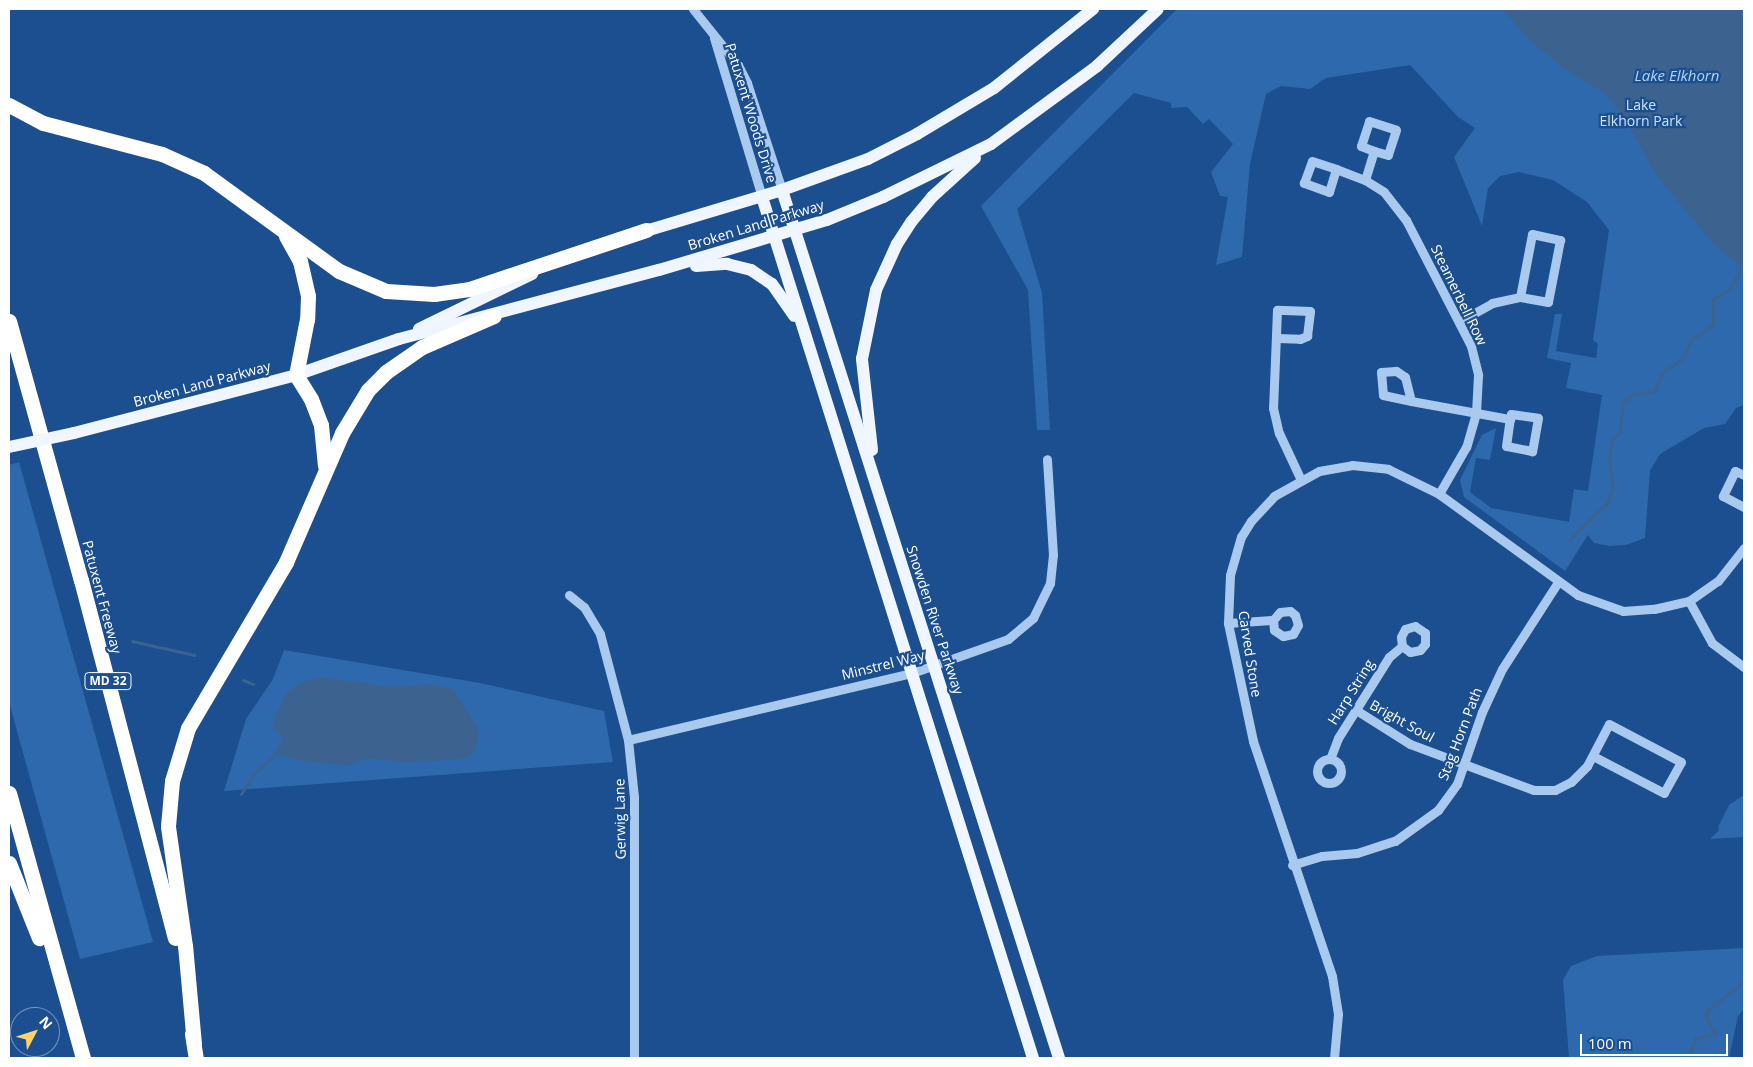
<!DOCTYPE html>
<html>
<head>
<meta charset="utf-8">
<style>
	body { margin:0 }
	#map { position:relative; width:1753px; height:1067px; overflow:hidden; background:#1b4f8f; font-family:"Open Sans",sans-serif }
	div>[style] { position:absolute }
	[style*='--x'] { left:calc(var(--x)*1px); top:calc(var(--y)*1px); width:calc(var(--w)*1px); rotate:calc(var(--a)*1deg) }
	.green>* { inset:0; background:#2e69ad }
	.water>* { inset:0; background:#3c6290 }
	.stream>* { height:3px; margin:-1.5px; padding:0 1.5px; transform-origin:1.5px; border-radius:1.5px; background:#3c6290 }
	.minor>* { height:9px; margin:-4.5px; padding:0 4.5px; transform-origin:4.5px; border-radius:4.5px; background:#a9c9ee }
	.minor>.ring { margin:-4.5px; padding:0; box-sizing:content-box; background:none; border:9px solid #a9c9ee; border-radius:50% }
	.major>* { height:12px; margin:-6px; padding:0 6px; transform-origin:6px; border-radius:6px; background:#f0f6ff }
	.highway>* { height:15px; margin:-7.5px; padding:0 7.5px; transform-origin:7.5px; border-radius:7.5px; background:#fff }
	.major-bridge>* { height:12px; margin:-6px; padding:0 6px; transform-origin:6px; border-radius:6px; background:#f0f6ff }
	span { translate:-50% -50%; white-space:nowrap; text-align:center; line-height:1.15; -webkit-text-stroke:4.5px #1b4f8f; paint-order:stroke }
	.shield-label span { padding:1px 4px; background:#1b4f8f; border:1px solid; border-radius:4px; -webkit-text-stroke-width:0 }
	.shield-label { font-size:12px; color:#fff; font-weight:700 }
	.park-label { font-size:14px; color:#cfe3fa }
	.street-label { font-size:14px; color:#fff }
	.water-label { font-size:15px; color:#b5d3f5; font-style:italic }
	.frame { position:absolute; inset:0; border:10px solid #fff; pointer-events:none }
	.north { position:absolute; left:10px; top:1007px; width:50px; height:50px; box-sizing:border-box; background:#1b4f8f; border:1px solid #7695bc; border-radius:50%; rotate:50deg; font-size:14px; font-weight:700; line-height:20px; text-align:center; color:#fff }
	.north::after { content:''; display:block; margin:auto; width:18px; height:22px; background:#ffd166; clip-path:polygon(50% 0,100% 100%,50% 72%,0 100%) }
	.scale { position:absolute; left:1580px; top:1034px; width:148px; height:22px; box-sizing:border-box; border:2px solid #fff; border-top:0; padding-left:6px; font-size:15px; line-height:18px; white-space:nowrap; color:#fff; -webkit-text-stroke:4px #1b4f8f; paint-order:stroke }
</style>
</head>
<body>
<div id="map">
	<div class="green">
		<i style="clip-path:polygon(1177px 9px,1744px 9px,1744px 405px,1736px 408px,1725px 424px,1704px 428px,1660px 454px,1650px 471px,1645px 538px,1626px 545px,1609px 546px,1594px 543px,1588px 535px,1565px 571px,1464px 497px,1460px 480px,1482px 435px,1496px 428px,1490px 460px,1476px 458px,1470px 492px,1491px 508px,1569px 522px,1574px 489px,1588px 491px,1602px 395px,1566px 388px,1571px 363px,1547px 358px,1555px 314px,1562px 314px,1556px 351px,1596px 358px,1598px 344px,1593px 340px,1609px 230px,1587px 202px,1553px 180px,1519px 172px,1500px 176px,1488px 188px,1482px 226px,1454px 157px,1475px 128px,1458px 117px,1410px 65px,1326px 78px,1310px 89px,1281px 86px,1266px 94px,1250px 164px,1242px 257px,1216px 265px,1228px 197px,1220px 196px,1211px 172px,1233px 144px,1209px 119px,1203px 124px,1187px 107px,1171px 108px,1171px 103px,1134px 93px,1017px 209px,1042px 293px,1050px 430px,1037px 430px,1028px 290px,981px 206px)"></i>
		<i style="clip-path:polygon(19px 462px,153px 942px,80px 959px,9px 702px,9px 465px)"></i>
		<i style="clip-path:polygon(284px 650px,480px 683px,604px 711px,613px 762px,224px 791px,246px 719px,273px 679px)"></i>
		<i style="clip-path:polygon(1744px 795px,1744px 837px,1710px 839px,1719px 830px,1718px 827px,1729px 805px)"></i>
		<i style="clip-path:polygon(1744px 948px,1744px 1009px,1738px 1016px,1729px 1058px,1569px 1058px,1563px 980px,1571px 966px,1597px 956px)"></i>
	</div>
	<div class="water">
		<i style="clip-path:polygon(1503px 9px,1744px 9px,1744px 269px,1715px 246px,1657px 176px,1622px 115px,1604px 92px,1570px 73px,1528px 39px)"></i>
		<i style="clip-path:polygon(320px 677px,391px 687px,426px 684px,453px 689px,479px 730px,475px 750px,468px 757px,459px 759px,404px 763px,379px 759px,364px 759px,350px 765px,316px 763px,276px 755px,275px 753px,283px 738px,273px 729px,276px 714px,287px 692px,303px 682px)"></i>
	</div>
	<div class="stream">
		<i style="--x:1569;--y:540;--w:53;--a:-44.2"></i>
		<i style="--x:1607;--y:503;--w:18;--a:-71"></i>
		<i style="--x:1613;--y:486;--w:27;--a:-98"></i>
		<i style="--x:1609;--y:459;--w:19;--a:-81"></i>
		<i style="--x:1612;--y:440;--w:12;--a:-48"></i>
		<i style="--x:1620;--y:431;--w:28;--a:-84"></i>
		<i style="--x:1623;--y:403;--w:13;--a:-42"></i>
		<i style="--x:1633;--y:394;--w:21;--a:-5"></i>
		<i style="--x:1654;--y:392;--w:21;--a:-67"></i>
		<i style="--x:1662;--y:373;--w:24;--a:-35"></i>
		<i style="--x:1682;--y:359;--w:22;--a:-63"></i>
		<i style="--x:1692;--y:339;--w:25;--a:-34"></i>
		<i style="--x:1713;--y:325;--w:26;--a:-90"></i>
		<i style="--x:1713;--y:299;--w:20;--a:-30"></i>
		<i style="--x:1730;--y:289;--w:31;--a:-63"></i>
		<i style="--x:132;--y:641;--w:64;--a:12.7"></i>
		<i style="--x:243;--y:680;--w:11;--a:22"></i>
		<i style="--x:241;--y:794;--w:21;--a:-59"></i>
		<i style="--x:252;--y:776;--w:33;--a:-43"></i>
		<i style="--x:1684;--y:1058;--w:14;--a:-51"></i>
		<i style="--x:1693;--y:1047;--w:9;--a:-77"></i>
		<i style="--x:1695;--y:1038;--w:21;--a:-11"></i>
		<i style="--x:1716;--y:1034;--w:17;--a:-123"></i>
		<i style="--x:1707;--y:1020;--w:9;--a:-90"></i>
		<i style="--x:1707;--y:1011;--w:48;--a:-39"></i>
	</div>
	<div class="minor">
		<i style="--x:693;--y:9;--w:72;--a:51.2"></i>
		<i style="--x:738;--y:65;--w:20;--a:63"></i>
		<i style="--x:747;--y:83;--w:113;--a:71.9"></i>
		<i style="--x:714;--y:38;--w:166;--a:73.2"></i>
		<i style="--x:1336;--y:169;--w:24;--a:107"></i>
		<i style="--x:1329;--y:192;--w:27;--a:-160"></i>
		<i style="--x:1304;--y:183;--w:23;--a:-70"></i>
		<i style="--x:1312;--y:161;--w:25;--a:18"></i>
		<i style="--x:1336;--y:169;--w:31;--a:21"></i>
		<i style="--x:1365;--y:180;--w:22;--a:32"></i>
		<i style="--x:1384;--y:192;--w:36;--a:52"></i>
		<i style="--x:1406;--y:220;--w:142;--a:62.7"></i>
		<i style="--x:1471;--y:346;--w:30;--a:76"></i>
		<i style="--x:1478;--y:375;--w:38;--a:93"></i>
		<i style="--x:1476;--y:413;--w:35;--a:106"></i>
		<i style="--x:1466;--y:447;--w:54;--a:119.9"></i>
		<i style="--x:1365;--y:180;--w:30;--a:-73"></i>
		<i style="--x:1374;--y:151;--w:14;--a:-159"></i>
		<i style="--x:1361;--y:146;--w:26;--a:-72"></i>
		<i style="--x:1369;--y:121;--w:28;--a:18"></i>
		<i style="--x:1396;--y:130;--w:26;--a:108"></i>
		<i style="--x:1388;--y:155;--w:15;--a:-164"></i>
		<i style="--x:1460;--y:321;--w:37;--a:-29"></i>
		<i style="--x:1492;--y:303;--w:29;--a:-12"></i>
		<i style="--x:1520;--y:297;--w:64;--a:-79.2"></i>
		<i style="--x:1532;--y:234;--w:29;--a:12"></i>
		<i style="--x:1560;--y:240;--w:63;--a:101"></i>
		<i style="--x:1548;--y:302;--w:28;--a:-170"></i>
		<i style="--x:1277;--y:338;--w:23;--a:2"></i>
		<i style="--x:1300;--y:339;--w:8;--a:-23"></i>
		<i style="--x:1307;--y:336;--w:25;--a:-83"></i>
		<i style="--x:1310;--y:311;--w:33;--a:-178"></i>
		<i style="--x:1277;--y:310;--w:98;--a:92.3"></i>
		<i style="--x:1273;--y:408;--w:26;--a:77"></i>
		<i style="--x:1279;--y:433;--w:52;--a:64.9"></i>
		<i style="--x:1411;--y:401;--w:25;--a:-104"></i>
		<i style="--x:1405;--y:377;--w:11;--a:-146"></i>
		<i style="--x:1396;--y:371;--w:15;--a:176"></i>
		<i style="--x:1381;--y:372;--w:23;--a:85"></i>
		<i style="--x:1383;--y:395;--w:29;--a:12"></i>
		<i style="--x:1411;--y:401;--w:101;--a:10.3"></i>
		<i style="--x:1510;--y:419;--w:5;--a:-79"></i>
		<i style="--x:1511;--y:414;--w:27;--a:8"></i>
		<i style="--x:1538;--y:418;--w:34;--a:100"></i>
		<i style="--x:1532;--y:451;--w:26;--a:-169"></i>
		<i style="--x:1506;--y:446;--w:27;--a:-82"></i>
		<i style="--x:1744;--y:475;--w:10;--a:-156"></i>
		<i style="--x:1735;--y:471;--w:28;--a:116"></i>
		<i style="--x:1723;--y:496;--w:24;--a:28"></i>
		<i style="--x:569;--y:595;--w:19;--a:39"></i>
		<i style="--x:584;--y:607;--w:31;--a:59"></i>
		<i style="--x:600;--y:634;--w:110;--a:75.2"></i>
		<i style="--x:628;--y:740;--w:57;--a:84"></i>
		<i style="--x:634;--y:797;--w:261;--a:90"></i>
		<i style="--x:1689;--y:601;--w:48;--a:61.3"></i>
		<i style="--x:1712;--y:643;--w:40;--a:37"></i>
		<i style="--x:1228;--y:623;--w:45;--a:-3.8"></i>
		<i style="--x:1273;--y:620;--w:10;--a:84"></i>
		<i style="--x:1274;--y:630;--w:11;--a:34"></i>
		<i style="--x:1283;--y:636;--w:10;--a:-11"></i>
		<i style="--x:1293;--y:634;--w:10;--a:-61"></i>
		<i style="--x:1298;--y:625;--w:10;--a:-107"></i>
		<i style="--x:1295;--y:615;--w:6;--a:-141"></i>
		<i style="--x:1290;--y:611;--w:10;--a:174"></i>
		<i style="--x:1280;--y:612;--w:11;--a:131"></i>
		<i style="--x:1356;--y:710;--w:64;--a:32.2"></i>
		<i style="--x:1410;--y:744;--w:132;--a:20.4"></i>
		<i style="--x:1534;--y:790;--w:21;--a:0"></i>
		<i style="--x:1555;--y:790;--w:18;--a:-27"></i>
		<i style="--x:1571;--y:782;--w:23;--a:-45"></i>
		<i style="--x:1587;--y:766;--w:47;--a:-62.4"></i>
		<i style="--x:1609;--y:724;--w:81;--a:27.8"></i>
		<i style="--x:1681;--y:762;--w:35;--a:119"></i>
		<i style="--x:1664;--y:793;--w:80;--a:-152.5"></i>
		<i style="--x:628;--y:740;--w:292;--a:-13.3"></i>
		<i style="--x:912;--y:673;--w:102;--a:-19.5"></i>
		<i style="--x:1008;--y:639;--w:33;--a:-40"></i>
		<i style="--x:1033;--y:618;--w:39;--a:-64"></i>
		<i style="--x:1050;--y:583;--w:28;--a:-84"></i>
		<i style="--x:1053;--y:555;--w:96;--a:-93.6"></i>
		<i class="ring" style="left:1317px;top:759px;width:15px;height:15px"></i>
		<i style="--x:1330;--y:759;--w:22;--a:-69"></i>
		<i style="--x:1338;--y:738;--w:96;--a:-57.8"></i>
		<i style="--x:1389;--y:657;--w:17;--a:-40"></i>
		<i style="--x:1402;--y:646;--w:10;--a:37"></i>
		<i style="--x:1410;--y:652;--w:10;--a:-11"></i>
		<i style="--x:1420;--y:650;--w:8;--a:-50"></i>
		<i style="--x:1425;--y:644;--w:11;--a:-90"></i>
		<i style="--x:1425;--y:633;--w:12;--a:-145"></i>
		<i style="--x:1415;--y:626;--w:10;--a:163"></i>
		<i style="--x:1405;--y:629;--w:9;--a:117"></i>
		<i style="--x:1401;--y:637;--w:9;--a:84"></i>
		<i style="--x:1292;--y:865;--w:31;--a:-17"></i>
		<i style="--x:1322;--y:856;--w:35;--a:-5"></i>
		<i style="--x:1357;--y:853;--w:40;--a:-18"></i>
		<i style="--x:1395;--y:841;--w:53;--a:-35.8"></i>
		<i style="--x:1438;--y:810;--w:32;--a:-54"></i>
		<i style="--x:1457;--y:784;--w:76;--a:-70.9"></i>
		<i style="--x:1482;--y:712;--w:47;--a:-65.1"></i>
		<i style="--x:1502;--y:669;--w:103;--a:-57.2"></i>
		<i style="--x:1334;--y:1058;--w:44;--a:-84.8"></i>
		<i style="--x:1338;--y:1014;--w:38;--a:-99"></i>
		<i style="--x:1332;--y:976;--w:248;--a:-108.6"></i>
		<i style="--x:1253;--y:741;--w:121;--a:-102"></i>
		<i style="--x:1228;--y:623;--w:48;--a:-87.6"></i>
		<i style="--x:1230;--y:575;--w:40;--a:-74"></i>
		<i style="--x:1241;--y:537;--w:19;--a:-58"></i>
		<i style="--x:1251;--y:521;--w:34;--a:-47"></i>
		<i style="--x:1274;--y:496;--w:51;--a:-29.1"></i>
		<i style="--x:1319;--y:471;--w:34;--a:-10"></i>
		<i style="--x:1352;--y:465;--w:36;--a:6"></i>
		<i style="--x:1388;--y:469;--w:57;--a:26.1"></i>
		<i style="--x:1439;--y:494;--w:172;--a:36"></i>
		<i style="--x:1578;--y:595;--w:48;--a:19.6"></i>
		<i style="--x:1623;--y:611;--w:31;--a:-4"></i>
		<i style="--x:1654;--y:609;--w:36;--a:-13"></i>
		<i style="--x:1689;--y:601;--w:35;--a:-35"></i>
		<i style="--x:1718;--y:581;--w:42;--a:-51.8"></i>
	</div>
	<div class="major">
		<i style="--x:782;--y:190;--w:911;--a:72.3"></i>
		<i style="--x:762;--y:197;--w:903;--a:72.53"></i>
		<i style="--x:639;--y:233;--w:149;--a:-16.7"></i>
		<i style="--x:782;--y:190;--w:91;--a:-19.8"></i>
		<i style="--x:868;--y:159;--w:55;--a:-27"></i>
		<i style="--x:917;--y:134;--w:90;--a:-30.9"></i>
		<i style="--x:994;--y:88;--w:127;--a:-38.6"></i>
		<i style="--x:696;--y:266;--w:31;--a:-4"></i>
		<i style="--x:727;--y:264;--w:25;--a:14"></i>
		<i style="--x:751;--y:270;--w:25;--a:34"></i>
		<i style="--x:772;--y:284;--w:39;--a:55"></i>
		<i style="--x:419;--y:329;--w:126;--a:-26"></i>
		<i style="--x:74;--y:433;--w:229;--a:-14.6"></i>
		<i style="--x:296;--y:375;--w:109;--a:-19.3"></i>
		<i style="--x:399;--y:339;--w:269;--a:-14.9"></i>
		<i style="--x:659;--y:270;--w:175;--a:-16.6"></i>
		<i style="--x:827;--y:220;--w:61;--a:-22.3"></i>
		<i style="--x:883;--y:197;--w:120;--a:-26.1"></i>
		<i style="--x:991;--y:144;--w:132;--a:-36.3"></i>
		<i style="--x:1097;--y:66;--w:83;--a:-43.1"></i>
		<i style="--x:872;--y:450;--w:92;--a:-96.3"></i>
		<i style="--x:862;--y:359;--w:70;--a:-78.5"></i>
		<i style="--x:876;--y:290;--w:51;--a:-65.5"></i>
		<i style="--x:897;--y:244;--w:27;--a:-57"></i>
		<i style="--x:912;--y:221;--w:31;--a:-50"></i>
		<i style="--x:932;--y:197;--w:58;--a:-42.2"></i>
	</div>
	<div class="highway">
		<i style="--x:9;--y:105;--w:38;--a:28"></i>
		<i style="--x:43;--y:123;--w:123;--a:14.6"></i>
		<i style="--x:162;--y:154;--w:46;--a:24.3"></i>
		<i style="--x:204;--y:173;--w:167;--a:36"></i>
		<i style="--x:339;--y:271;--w:51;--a:23.1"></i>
		<i style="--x:386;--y:291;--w:48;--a:3.6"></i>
		<i style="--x:434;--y:294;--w:35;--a:-8"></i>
		<i style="--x:469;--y:289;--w:187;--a:-18.4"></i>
		<i style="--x:286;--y:236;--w:29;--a:61"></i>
		<i style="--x:300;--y:261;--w:36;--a:77"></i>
		<i style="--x:308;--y:296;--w:23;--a:92"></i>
		<i style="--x:307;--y:319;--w:57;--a:101.1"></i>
		<i style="--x:296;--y:375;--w:28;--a:58"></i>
		<i style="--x:311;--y:399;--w:28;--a:69"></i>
		<i style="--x:321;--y:425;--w:41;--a:84.4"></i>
		<i style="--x:9;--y:321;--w:269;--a:74.5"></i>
		<i style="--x:81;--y:580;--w:370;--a:75.3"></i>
		<i style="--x:9;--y:793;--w:275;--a:74.4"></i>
		<i style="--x:9;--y:863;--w:81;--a:68.2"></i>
		<i style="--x:192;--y:1034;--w:24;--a:81"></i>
		<i style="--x:194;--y:1044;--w:98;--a:-95.2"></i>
		<i style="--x:185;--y:946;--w:121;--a:-98.1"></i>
		<i style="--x:168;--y:826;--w:45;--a:-84.9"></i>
		<i style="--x:172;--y:781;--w:55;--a:-73.2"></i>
		<i style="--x:188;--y:728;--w:193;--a:-59.4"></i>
		<i style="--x:286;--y:562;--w:141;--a:-66.5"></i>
		<i style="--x:342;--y:433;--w:50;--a:-58.8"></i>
		<i style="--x:368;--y:390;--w:25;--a:-45"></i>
		<i style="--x:386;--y:372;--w:44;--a:-34.8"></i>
		<i style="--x:422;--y:347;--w:78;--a:-23.3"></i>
	</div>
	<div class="major-bridge">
		<i style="--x:9;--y:447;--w:66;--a:-12.2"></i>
	</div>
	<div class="shield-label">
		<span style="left:108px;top:681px">MD 32</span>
	</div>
	<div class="park-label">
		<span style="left:1641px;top:113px">Lake<br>Elkhorn Park</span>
	</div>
	<div class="street-label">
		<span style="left:751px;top:113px;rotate:73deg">Patuxent Woods Drive</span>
		<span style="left:756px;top:225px;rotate:-17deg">Broken Land Parkway</span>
		<span style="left:1459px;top:295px;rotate:64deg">Steamerbell Row</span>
		<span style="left:202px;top:384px;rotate:-15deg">Broken Land Parkway</span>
		<span style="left:102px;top:597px;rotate:75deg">Patuxent Freeway</span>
		<span style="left:935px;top:620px;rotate:72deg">Snowden River Parkway</span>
		<span style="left:1250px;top:654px;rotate:81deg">Carved Stone</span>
		<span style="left:883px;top:665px;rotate:-14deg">Minstrel Way</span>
		<span style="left:1351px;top:692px;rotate:-58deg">Harp String</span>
		<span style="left:1402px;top:721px;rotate:29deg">Bright Soul</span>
		<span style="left:1460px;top:734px;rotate:-69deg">Stag Horn Path</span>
		<span style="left:620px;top:819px;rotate:-91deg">Gerwig Lane</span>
	</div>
	<div class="water-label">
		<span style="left:1677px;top:76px">Lake Elkhorn</span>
	</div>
	<div class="frame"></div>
	<div class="north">N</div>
	<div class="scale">100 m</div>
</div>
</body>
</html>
